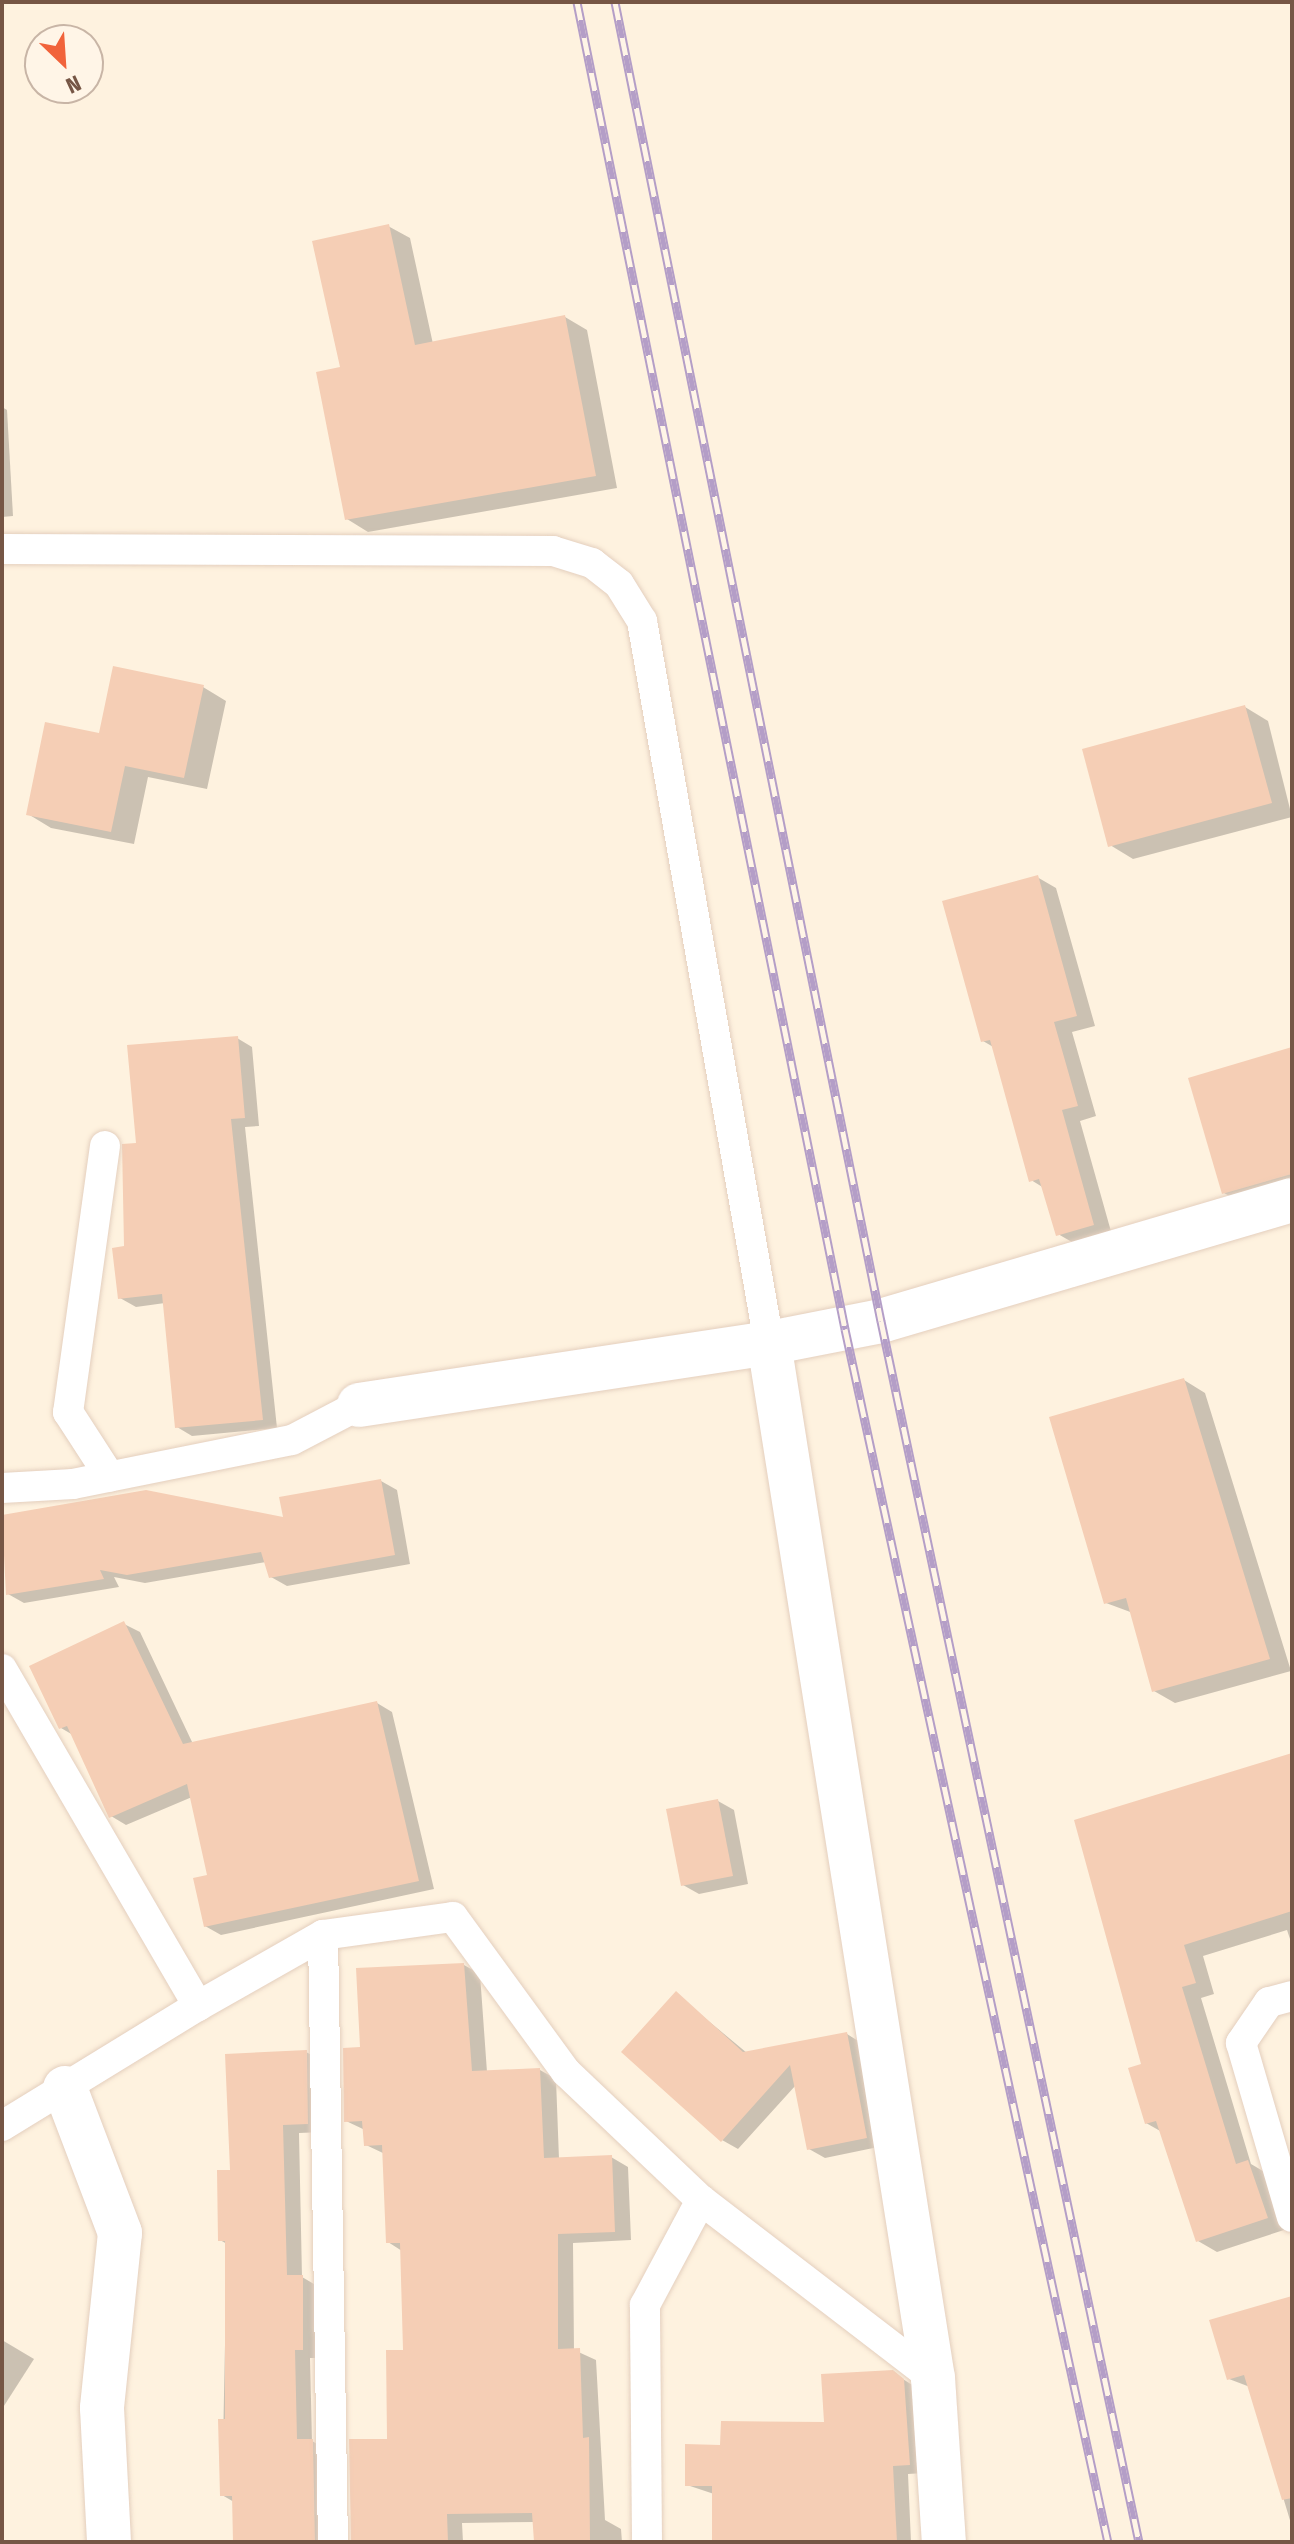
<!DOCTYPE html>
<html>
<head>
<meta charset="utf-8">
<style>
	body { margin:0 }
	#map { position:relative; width:1294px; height:2544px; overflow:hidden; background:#fef2df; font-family:"Fira Sans Condensed",sans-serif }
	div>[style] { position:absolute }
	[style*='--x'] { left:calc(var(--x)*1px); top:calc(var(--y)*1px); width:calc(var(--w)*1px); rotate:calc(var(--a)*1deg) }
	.shadow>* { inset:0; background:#0003 }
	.building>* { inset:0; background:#f5ceb5 }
	.roads { filter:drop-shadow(0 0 2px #e4cfbe) drop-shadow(0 0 2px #e4cfbe) }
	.service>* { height:30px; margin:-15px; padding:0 15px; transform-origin:15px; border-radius:15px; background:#fff }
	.minor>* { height:44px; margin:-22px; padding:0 22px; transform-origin:22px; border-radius:22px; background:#fff }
	.tertiary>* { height:44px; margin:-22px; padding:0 22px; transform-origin:22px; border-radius:22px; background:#fff }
	.rail>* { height:9px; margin-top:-4.5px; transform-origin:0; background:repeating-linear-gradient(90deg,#fff5e7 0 18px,#b49ec7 0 36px); box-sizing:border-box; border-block:2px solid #b49ec7 }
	span { translate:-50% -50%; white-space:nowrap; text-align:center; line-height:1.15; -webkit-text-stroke:6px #fff5e7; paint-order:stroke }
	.frame { position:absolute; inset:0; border:4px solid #765645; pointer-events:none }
	.north { position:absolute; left:24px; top:24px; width:80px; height:80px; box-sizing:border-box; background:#fff5e7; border:2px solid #c8b5a6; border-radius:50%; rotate:155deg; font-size:22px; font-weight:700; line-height:32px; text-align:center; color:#765645 }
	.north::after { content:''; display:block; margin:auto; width:28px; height:36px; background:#f1633b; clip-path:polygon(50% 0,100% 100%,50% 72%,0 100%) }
</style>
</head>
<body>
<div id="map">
	<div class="shadow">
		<i style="clip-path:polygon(388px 226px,410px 238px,433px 344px,565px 317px,587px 330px,617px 488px,368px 532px,347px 519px,343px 369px)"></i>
		<i style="clip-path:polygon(2px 407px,7px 410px,13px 516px,2px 517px)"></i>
		<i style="clip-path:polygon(203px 687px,226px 701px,207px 789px,148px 777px,134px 844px,51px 828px,28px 814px,100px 736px)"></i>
		<i style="clip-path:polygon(1245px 707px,1268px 721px,1292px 817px,1133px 859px,1110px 845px)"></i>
		<i style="clip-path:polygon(1037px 877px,1056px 888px,1095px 1026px,1072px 1032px,1096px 1116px,1080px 1121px,1112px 1235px,1077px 1245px,1058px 1234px,1044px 1188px,1031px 1180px,995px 1048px,983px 1041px)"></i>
		<i style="clip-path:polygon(237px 1038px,252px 1047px,259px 1126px,245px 1127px,277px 1428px,192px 1436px,177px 1427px,165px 1303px,136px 1307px,120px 1298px,127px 1248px)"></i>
		<i style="clip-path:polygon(1292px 1050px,1292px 1193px,1247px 1206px,1224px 1193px)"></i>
		<i style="clip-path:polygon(1184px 1380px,1205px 1393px,1291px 1671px,1175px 1703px,1154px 1691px,1133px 1613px,1106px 1603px)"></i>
		<i style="clip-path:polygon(381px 1481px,397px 1490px,410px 1564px,287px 1586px,271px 1577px,266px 1562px,145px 1583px,114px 1577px,119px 1587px,24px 1603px,8px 1594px,2px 1517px,146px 1493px,285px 1519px)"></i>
		<i style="clip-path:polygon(124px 1624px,140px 1632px,193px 1744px,377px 1703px,392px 1712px,434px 1889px,221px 1935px,205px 1926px,209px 1877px,192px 1797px,126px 1825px,111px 1816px,73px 1735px,61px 1728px)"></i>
		<i style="clip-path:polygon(1292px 1755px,1292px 1945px,1287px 1930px,1203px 1956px,1214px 1994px,1201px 1998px,1251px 2164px,1268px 2174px,1287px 2229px,1217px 2252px,1198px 2241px,1162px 2132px,1146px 2123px,1144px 2066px,1077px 1821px)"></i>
		<i style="clip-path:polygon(718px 1801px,734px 1810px,748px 1884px,699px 1894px,683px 1885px)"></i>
		<i style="clip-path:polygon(464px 1965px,480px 1974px,487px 2072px,540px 2070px,556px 2079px,559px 2159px,611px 2157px,628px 2167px,631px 2240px,573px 2243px,574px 2350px,596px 2360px,605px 2520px,621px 2529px,622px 2542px,536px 2542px,535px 2522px,462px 2523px,463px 2542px,353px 2542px,389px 2441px,405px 2352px,402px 2251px,388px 2242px,385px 2154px,366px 2145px,365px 2130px,346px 2121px,362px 2049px)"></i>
		<i style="clip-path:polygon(676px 1994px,747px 2053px,847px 2034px,863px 2044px,883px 2146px,825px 2158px,809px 2149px,796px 2085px,738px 2149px,722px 2140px)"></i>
		<i style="clip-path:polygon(306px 2052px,323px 2061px,324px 2132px,299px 2133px,302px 2277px,319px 2287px,319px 2358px,310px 2358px,312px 2441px,329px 2451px,331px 2542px,235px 2542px,234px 2502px,222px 2495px,227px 2244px,220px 2240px,232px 2172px)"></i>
		<i style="clip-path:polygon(1292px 2301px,1292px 2527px,1250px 2387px,1229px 2379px)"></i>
		<i style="clip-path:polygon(2px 2340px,34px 2359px,2px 2409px)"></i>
		<i style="clip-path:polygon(892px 2372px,920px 2390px,925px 2473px,908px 2474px,911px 2542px,714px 2542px,714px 2494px,687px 2485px,722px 2447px,827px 2424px)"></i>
	</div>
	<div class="building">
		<i style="clip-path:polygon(389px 224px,415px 345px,565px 315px,596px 476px,345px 520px,316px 372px,340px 367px,312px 241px)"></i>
		<i style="clip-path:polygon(113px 666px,204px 685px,184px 778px,125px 766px,111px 832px,26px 815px,45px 722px,99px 733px)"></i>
		<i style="clip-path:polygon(1245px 705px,1272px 803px,1108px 847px,1082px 749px)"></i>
		<i style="clip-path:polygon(1038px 875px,1077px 1016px,1054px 1022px,1078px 1106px,1062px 1110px,1094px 1225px,1056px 1236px,1039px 1179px,1029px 1182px,990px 1040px,981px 1042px,942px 901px)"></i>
		<i style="clip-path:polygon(238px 1036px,245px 1118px,231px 1119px,263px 1420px,175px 1428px,162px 1294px,118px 1299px,112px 1248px,124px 1246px,122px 1144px,136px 1143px,127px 1045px)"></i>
		<i style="clip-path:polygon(1292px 1047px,1292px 1174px,1222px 1194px,1188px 1078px)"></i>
		<i style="clip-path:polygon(1184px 1378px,1270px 1659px,1152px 1692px,1126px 1598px,1104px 1604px,1049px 1417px)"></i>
		<i style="clip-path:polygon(381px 1479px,395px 1555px,269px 1578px,261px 1552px,127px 1575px,100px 1570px,104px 1579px,6px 1595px,2px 1515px,146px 1490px,283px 1517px,279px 1497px)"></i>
		<i style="clip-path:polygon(124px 1621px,183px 1744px,377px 1701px,419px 1881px,204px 1927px,193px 1878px,207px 1875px,187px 1784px,109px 1818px,67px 1726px,59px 1729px,29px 1666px)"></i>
		<i style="clip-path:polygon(1292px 1753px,1292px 1911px,1184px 1945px,1196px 1983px,1182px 1987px,1236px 2164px,1248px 2160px,1268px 2218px,1196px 2242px,1156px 2121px,1145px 2124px,1128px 2068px,1141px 2064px,1074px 1820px)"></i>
		<i style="clip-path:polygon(718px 1799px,733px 1876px,681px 1886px,666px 1809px)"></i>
		<i style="clip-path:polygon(464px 1963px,472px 2071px,540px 2068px,544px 2158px,612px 2155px,615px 2232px,558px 2234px,558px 2349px,580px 2348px,583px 2438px,589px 2437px,590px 2542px,534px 2542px,532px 2513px,447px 2514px,448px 2542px,351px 2542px,349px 2439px,387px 2439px,386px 2350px,403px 2350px,400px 2243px,386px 2243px,382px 2145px,364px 2146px,362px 2121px,344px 2122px,343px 2048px,360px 2047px,356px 1968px)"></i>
		<i style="clip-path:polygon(676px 1991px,743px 2052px,847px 2032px,867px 2138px,807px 2150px,790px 2065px,721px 2142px,621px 2052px)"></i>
		<i style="clip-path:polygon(307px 2050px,308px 2124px,283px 2125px,287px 2275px,303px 2275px,303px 2350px,295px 2350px,297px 2439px,313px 2439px,315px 2542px,233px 2542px,232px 2496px,220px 2496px,218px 2419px,225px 2419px,225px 2241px,218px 2241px,217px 2170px,230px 2170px,225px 2054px)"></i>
		<i style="clip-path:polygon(1292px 2296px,1292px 2498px,1282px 2500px,1244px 2375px,1227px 2380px,1209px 2320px)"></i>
		<i style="clip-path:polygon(893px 2370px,904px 2379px,910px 2465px,893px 2466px,897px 2542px,712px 2542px,712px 2486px,685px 2486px,685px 2444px,720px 2445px,721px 2421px,824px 2422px,821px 2374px)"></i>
	</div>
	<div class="roads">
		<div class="service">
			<i style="--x:2;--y:549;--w:551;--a:0.21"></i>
			<i style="--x:553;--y:551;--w:41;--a:17.1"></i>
			<i style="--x:592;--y:563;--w:34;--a:38"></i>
			<i style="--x:619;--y:584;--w:44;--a:58.1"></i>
			<i style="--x:642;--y:621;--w:733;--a:80.02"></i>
			<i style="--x:105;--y:1146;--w:269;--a:97.9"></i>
			<i style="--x:68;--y:1412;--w:77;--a:57.1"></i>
			<i style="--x:2;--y:1488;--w:71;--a:-3.2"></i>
			<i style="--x:73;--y:1484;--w:223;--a:-11.4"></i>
			<i style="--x:292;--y:1440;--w:76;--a:-27.6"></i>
			<i style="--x:2;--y:1669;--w:390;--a:59.8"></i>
			<i style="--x:198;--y:2006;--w:144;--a:-29.6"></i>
			<i style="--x:323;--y:1935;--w:131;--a:-7.9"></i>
			<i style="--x:453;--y:1917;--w:192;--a:53.9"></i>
			<i style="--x:566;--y:2072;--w:186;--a:43.5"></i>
			<i style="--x:701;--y:2200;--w:292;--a:37.5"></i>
			<i style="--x:323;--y:1935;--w:607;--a:89.06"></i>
			<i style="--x:1292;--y:1996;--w:24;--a:165"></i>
			<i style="--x:1269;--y:2002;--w:50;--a:124.3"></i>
			<i style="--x:1241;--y:2043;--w:181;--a:73.7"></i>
			<i style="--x:2;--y:2126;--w:230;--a:-31.5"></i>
			<i style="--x:647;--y:2542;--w:237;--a:-90.5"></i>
			<i style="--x:645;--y:2305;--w:119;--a:-61.9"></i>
		</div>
		<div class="minor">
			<i style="--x:769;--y:1343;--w:1048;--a:81"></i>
			<i style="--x:933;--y:2378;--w:164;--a:86.2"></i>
			<i style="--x:359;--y:1405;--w:415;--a:-8.6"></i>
			<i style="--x:769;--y:1343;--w:114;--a:-11.1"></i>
			<i style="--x:65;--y:2088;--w:155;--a:69.2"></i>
			<i style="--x:120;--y:2233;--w:176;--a:95.9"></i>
			<i style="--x:102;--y:2408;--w:134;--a:87"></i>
		</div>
		<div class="tertiary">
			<i style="--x:881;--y:1321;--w:428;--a:-16.4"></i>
		</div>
	</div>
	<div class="rail">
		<i style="--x:577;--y:2;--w:1354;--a:78.58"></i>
		<i style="--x:845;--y:1329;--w:1241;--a:77.77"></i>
		<i style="--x:615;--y:2;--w:1346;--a:78.6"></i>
		<i style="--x:881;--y:1321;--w:1248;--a:78.07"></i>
	</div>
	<div class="frame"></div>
	<div class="north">N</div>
</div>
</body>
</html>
